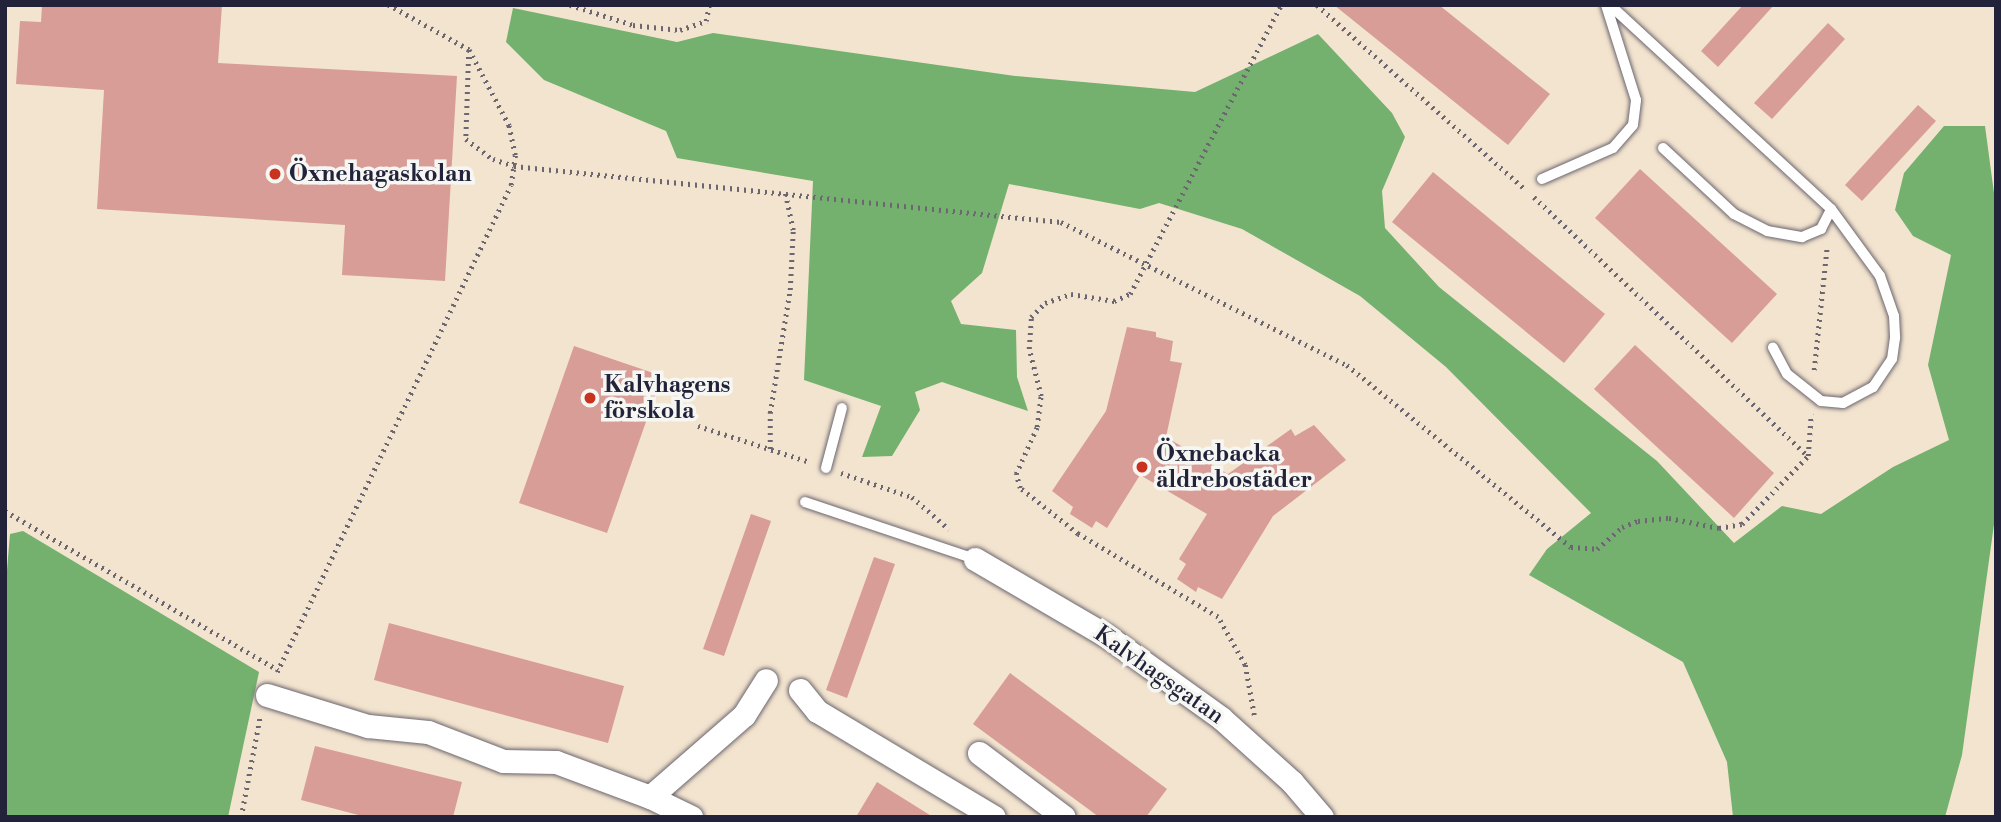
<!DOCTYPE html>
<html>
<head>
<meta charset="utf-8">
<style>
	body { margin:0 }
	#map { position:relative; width:2001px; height:822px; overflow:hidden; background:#f3e4cf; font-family:"Libre Bodoni",serif }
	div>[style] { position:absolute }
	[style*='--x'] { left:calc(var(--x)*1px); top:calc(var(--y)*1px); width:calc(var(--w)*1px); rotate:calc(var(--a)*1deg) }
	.forest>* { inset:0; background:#74b06e }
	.building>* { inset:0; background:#d89d97 }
	.path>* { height:4.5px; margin-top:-2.25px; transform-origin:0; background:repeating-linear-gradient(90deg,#6b666f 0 2px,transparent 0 7px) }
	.roads { filter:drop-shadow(0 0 2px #6b666f) drop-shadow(0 0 2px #6b666f) }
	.service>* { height:10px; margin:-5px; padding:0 5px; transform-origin:5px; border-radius:5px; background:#fff }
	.minor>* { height:23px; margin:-11.5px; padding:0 11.5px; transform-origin:11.5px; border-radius:11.5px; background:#fff }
	.dots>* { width:19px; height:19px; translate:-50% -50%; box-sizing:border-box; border:4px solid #f6f6f2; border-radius:50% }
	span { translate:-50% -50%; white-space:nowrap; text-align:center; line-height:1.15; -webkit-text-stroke:7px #f6f6f2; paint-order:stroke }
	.poi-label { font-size:23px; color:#22223b; font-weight:700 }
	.left { translate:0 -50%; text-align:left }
	.street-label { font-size:23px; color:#22223b }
	.frame { position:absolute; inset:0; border:7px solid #22223b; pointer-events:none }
</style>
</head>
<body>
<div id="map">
	<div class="forest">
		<i style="clip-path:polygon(513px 8px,677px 42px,713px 33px,1015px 76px,1195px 92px,1318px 34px,1392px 113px,1405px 137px,1382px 191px,1385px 228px,1439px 287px,1657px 461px,1734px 543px,1782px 506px,1821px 514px,1893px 467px,1949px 440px,1928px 365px,1951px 255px,1913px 236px,1895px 210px,1904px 173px,1944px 126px,1985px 126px,1996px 208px,1996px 510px,1962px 755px,1945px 817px,1733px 817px,1727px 762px,1683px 662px,1529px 575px,1547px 549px,1591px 513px,1446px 367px,1360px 296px,1242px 229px,1159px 203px,1140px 209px,1009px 184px,982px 273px,951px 301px,961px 324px,1016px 330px,1017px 377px,1028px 411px,942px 382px,915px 392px,920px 410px,892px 456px,862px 457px,881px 406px,804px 380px,813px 181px,677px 158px,666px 131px,544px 80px,506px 42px)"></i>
		<i style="clip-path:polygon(23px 531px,259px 672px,228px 817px,5px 817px,5px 594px,10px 534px)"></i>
	</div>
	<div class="building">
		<i style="clip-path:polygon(42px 5px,222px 5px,218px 63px,457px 76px,445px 281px,342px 275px,345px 225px,97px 209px,104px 90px,16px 84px,20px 21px,41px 22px)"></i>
		<i style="clip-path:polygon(1334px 5px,1439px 5px,1550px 94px,1508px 145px)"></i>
		<i style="clip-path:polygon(1743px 5px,1774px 5px,1718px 67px,1701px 51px)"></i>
		<i style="clip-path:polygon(1828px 23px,1845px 39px,1772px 119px,1754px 103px)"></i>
		<i style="clip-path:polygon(1918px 105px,1936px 121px,1862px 201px,1845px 185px)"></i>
		<i style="clip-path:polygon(1640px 169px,1777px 294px,1732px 343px,1595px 218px)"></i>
		<i style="clip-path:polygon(1433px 172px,1605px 314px,1564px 363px,1392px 222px)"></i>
		<i style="clip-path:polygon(1127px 327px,1156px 332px,1156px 337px,1173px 341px,1170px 361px,1182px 363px,1166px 437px,1228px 474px,1291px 429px,1295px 436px,1314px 425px,1346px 460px,1273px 516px,1222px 599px,1198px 587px,1196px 592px,1177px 579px,1186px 564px,1179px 559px,1207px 514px,1140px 475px,1107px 528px,1096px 521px,1092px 528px,1070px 514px,1073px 507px,1052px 491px,1106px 411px)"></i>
		<i style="clip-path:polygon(1635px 345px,1774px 473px,1734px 518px,1594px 389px)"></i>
		<i style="clip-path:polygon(574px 346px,662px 376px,607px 533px,519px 503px)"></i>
		<i style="clip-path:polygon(751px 514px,771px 521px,724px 656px,703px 649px)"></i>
		<i style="clip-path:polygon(874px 557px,895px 564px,847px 698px,826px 690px)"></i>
		<i style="clip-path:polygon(389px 623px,624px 686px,608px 743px,374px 680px)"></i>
		<i style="clip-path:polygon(1010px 673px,1167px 789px,1146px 817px,1099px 817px,973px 724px)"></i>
		<i style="clip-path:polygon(315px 746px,462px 782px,453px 817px,366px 817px,301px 800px)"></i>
		<i style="clip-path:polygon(877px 782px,933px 817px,856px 817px)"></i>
	</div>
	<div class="path">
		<i style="--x:570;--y:5;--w:66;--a:17.6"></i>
		<i style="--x:633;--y:25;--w:47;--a:6.1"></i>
		<i style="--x:680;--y:30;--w:28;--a:-19"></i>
		<i style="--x:706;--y:21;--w:16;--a:-79"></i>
		<i style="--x:1317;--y:5;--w:278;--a:41.5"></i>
		<i style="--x:469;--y:50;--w:89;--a:91.9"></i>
		<i style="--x:466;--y:139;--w:34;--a:37"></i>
		<i style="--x:493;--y:159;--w:22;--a:18"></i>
		<i style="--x:514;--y:166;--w:550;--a:5.85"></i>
		<i style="--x:1061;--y:222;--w:320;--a:26.6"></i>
		<i style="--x:1347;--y:365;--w:289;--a:39.1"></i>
		<i style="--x:1571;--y:547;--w:26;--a:4"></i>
		<i style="--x:1597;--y:549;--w:33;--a:-41"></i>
		<i style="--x:1622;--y:527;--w:17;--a:-21"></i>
		<i style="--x:1638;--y:521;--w:31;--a:-6"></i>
		<i style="--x:1669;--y:518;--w:51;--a:11.3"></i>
		<i style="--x:1719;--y:528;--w:23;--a:-10"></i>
		<i style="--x:1742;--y:524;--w:95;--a:-45.9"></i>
		<i style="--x:1808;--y:456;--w:42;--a:-85.9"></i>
		<i style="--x:1534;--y:197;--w:376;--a:43.4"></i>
		<i style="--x:1814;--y:370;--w:124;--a:-84"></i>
		<i style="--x:698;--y:426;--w:118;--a:17.8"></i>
		<i style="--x:770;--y:449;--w:36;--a:-90"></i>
		<i style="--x:770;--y:413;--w:125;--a:-80.8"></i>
		<i style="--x:790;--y:290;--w:60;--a:-87.1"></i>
		<i style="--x:793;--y:230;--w:39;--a:-102"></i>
		<i style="--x:841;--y:473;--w:75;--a:18.7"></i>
		<i style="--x:912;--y:497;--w:49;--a:40.9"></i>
		<i style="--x:5;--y:511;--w:316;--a:30.2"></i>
		<i style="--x:277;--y:672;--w:540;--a:-64.34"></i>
		<i style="--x:511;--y:185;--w:30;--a:-82"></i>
		<i style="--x:515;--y:155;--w:30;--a:-102"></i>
		<i style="--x:509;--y:126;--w:86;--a:-117.8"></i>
		<i style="--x:469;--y:50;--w:93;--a:-150.9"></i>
		<i style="--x:1254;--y:715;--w:51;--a:-100.2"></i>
		<i style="--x:1245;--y:665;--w:55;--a:-119.4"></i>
		<i style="--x:1218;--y:617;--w:163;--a:-149.3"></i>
		<i style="--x:1078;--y:534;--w:74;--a:-141.6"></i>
		<i style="--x:1020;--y:488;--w:15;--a:-106"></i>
		<i style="--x:1016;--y:474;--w:51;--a:-65.9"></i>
		<i style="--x:1037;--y:427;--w:31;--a:-83"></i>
		<i style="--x:1041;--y:396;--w:49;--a:-104.3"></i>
		<i style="--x:1029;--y:349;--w:32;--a:-86"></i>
		<i style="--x:1031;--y:317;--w:20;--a:-45"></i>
		<i style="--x:1045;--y:303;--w:28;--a:-19"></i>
		<i style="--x:1071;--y:294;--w:44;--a:9.2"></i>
		<i style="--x:1114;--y:301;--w:17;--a:-24"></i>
		<i style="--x:1130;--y:294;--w:326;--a:-62.4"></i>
		<i style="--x:241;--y:817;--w:103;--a:-79.3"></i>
	</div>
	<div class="roads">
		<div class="service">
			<i style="--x:1610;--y:5;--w:301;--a:42.7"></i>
			<i style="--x:1831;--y:209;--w:83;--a:53.8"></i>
			<i style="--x:1880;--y:276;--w:42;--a:70.7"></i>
			<i style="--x:1894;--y:316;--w:22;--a:87"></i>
			<i style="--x:1895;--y:338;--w:21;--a:98"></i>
			<i style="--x:1892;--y:359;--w:34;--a:124"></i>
			<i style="--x:1873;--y:387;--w:34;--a:152"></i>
			<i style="--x:1843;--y:403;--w:22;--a:-175"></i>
			<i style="--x:1821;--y:401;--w:43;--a:-141.5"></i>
			<i style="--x:1787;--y:374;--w:30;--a:-118"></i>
			<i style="--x:1663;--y:148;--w:97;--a:42.9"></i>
			<i style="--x:1734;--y:214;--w:37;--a:27"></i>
			<i style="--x:1767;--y:231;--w:36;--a:10"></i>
			<i style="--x:1802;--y:237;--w:21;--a:-23"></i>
			<i style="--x:1821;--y:229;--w:22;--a:-63"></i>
			<i style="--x:1542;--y:179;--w:77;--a:-23.6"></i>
			<i style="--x:1613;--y:148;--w:30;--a:-49"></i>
			<i style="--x:1633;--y:125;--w:25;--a:-83"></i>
			<i style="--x:1636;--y:100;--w:100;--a:-107.5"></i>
			<i style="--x:826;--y:468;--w:62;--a:-75.1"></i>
			<i style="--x:805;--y:502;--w:179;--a:18.5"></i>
		</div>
		<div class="minor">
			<i style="--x:975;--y:559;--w:153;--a:30.3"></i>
			<i style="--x:1107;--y:636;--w:140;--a:35.7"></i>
			<i style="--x:1221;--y:718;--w:96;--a:42"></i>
			<i style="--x:1292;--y:782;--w:46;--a:49.4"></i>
			<i style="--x:800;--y:690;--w:27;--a:51"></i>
			<i style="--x:817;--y:711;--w:206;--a:30.9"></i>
			<i style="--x:267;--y:695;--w:106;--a:17.1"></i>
			<i style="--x:368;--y:726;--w:60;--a:5.7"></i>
			<i style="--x:428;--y:732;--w:80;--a:21.1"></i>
			<i style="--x:503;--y:761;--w:53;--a:1.1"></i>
			<i style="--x:556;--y:762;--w:100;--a:20.4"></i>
			<i style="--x:650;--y:797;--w:125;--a:-41.1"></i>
			<i style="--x:744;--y:715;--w:41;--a:-57.8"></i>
			<i style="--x:979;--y:753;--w:106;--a:37"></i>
			<i style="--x:650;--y:797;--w:46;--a:26"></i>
		</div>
	</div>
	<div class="dots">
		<i style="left:275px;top:174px;background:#c8321e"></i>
		<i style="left:590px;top:398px;background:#c8321e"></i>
		<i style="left:1142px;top:467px;background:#c8321e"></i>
	</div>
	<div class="poi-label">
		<span class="left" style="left:289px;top:174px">Öxnehagaskolan</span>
		<span class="left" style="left:604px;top:398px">Kalvhagens<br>förskola</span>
		<span class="left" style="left:1156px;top:467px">Öxnebacka<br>äldrebostäder</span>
	</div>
	<div class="street-label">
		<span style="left:1159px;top:675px;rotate:35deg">Kalvhagsgatan</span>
	</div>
	<div class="frame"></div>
</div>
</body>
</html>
